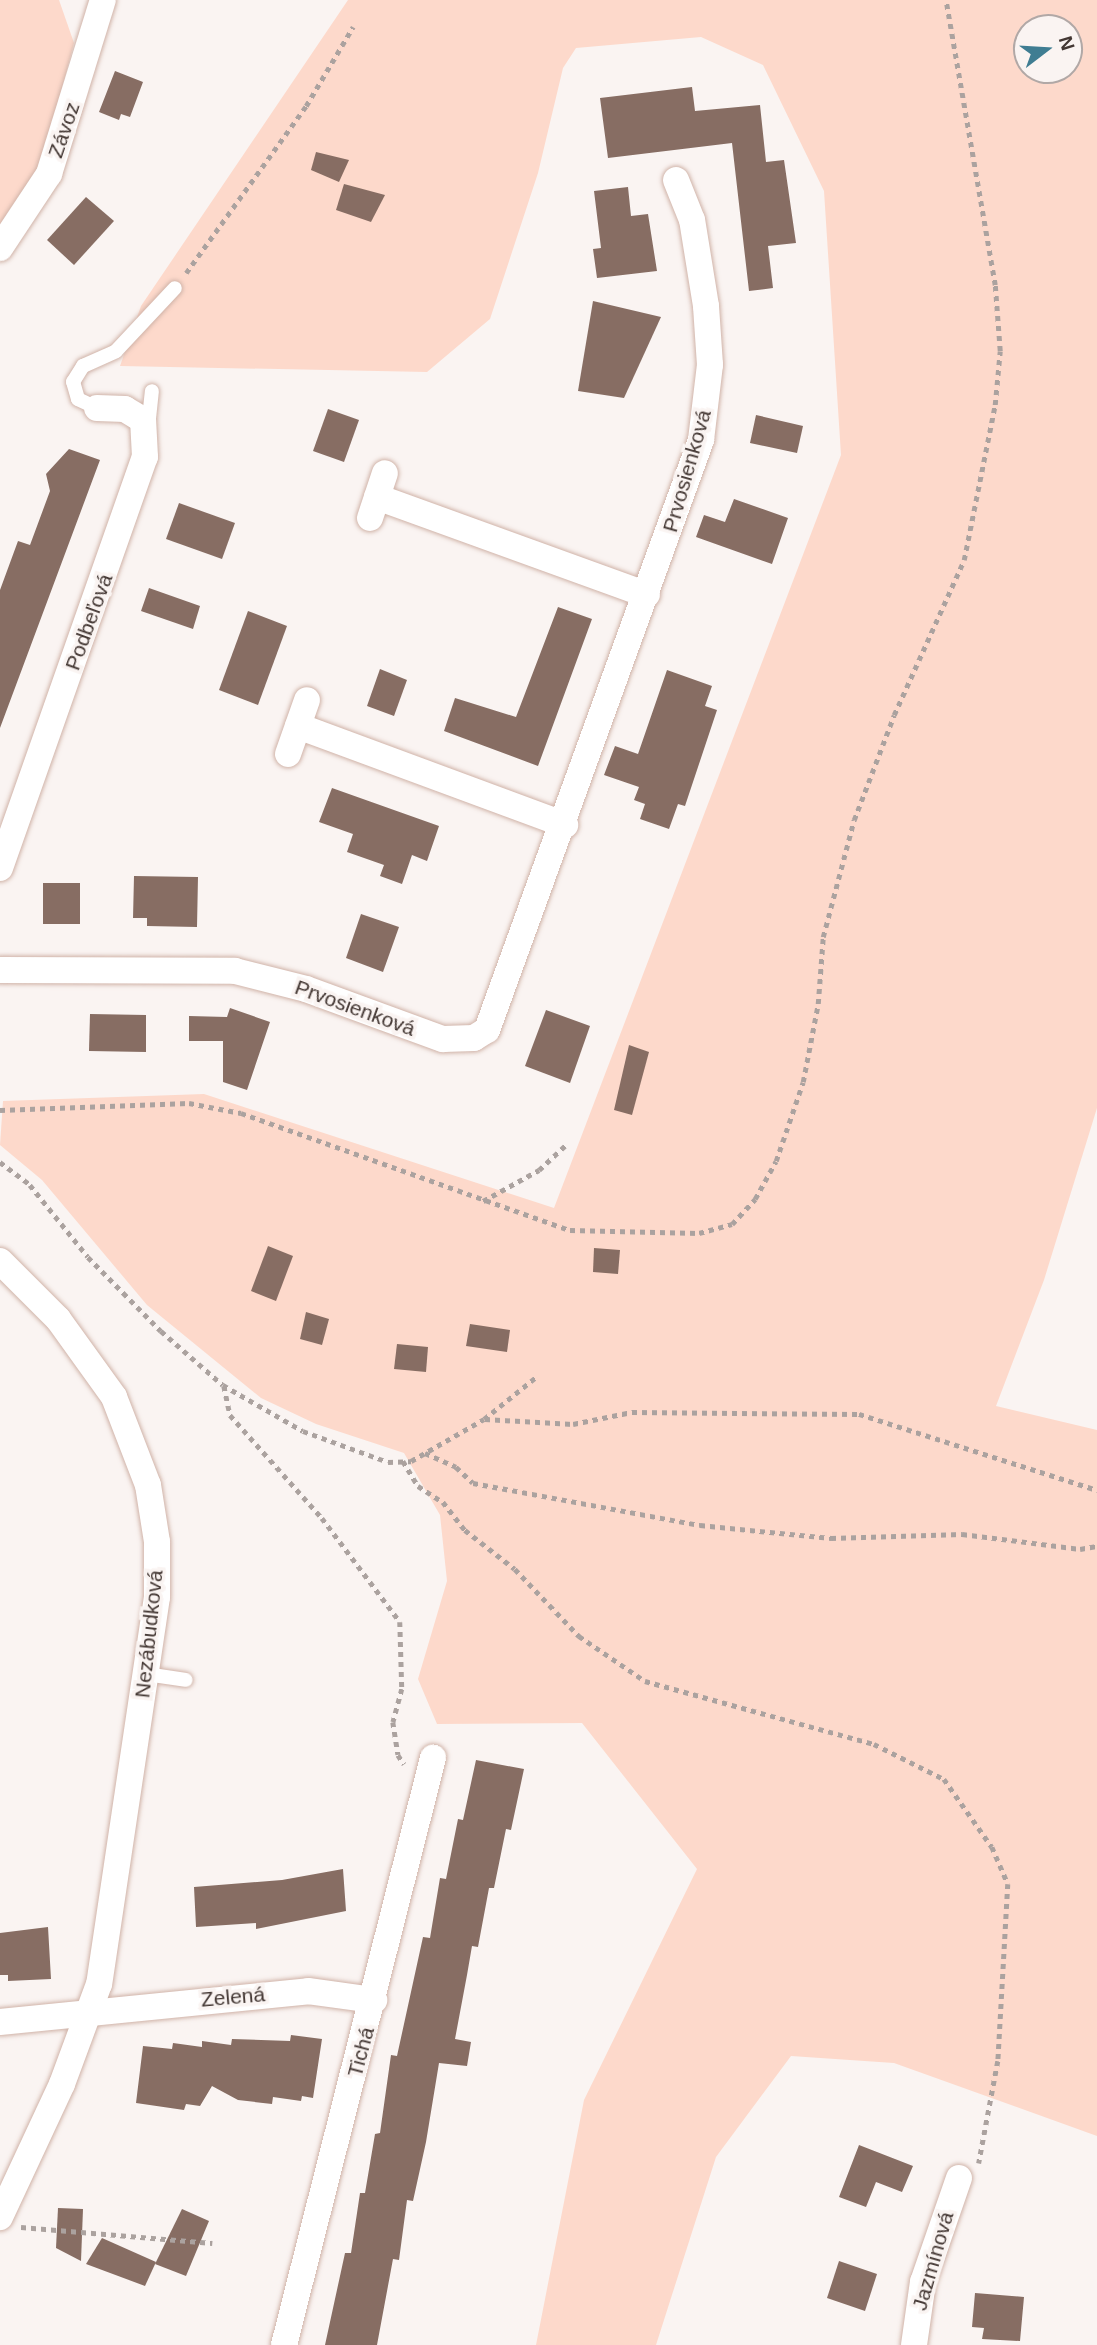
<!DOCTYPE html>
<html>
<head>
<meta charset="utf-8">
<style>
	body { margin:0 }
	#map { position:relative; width:1097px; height:2345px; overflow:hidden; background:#faf4f2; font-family:Helvetica,sans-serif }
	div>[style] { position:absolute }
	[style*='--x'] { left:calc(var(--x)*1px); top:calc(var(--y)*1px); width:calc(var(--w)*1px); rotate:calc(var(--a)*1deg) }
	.green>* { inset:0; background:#fdd9cb }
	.building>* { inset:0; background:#876d63 }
	.path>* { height:4.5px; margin-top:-2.25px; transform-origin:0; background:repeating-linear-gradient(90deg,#aba29f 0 5px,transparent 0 10px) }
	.roads { filter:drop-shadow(0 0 2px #d0b3a8) drop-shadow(0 0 2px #d0b3a8) }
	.lane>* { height:14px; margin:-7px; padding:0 7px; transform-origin:7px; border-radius:7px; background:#fff }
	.street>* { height:26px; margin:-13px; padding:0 13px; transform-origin:13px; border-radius:13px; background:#fff }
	span { translate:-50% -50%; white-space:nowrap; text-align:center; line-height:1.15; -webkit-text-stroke:7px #faf4f2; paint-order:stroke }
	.street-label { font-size:21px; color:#433733 }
	.north { position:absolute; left:1013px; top:14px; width:70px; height:70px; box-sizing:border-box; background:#faf4f2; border:2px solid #b1a8a6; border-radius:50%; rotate:73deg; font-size:19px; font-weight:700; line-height:28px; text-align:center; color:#433733 }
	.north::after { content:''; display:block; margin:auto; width:24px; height:32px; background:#3f7d92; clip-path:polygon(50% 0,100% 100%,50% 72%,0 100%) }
</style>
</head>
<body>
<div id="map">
	<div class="green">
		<i style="clip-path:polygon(0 0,59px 0,74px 43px,43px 159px,0 231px)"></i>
		<i style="clip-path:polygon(evenodd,348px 0,1097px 0,1097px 1108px,1044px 1280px,996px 1406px,1097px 1430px,1097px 2136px,894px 2063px,791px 2056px,716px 2157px,656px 2345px,536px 2345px,584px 2100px,697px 1869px,582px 1723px,437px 1724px,418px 1679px,447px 1581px,440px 1515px,404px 1453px,316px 1424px,261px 1398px,147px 1305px,42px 1180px,0 1145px,3px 1101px,204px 1094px,554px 1208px,841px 455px,824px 191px,763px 65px,701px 37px,576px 48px,563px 68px,538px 173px,490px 319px,427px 372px,120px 366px,141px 306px,348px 0,1027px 28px,1069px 28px,1069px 70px,1027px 70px,1027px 28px)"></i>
	</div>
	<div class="building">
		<i style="clip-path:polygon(115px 71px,143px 82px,130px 117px,121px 114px,119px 120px,99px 112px)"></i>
		<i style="clip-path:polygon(692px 87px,695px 111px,760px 105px,766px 162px,784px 160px,796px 243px,768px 246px,773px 288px,749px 291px,732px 143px,608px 158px,600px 98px)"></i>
		<i style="clip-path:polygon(316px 152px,349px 160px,339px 182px,311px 170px)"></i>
		<i style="clip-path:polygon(344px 184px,385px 195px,371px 222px,336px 210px)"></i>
		<i style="clip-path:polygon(628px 187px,631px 216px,648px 214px,657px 271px,597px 278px,593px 249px,601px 248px,594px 191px)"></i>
		<i style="clip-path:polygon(86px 197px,114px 221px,74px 265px,47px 240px)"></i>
		<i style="clip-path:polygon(593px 301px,661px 317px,624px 398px,578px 391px)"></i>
		<i style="clip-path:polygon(328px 409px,359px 420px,344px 462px,313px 451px)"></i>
		<i style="clip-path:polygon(756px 415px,803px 426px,797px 453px,750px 443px)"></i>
		<i style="clip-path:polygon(69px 449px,100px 460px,0 728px,0 590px,18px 541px,30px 545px,50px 491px,46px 474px)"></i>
		<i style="clip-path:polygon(734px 499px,788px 518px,772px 564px,696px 537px,704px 515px,725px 522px)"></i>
		<i style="clip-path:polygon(179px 503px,235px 523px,222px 559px,166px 539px)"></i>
		<i style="clip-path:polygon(149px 588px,200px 606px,193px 629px,141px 611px)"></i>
		<i style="clip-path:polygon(558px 607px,592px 619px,538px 766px,444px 731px,455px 698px,516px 717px)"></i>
		<i style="clip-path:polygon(248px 611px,287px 626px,258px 705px,219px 690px)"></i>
		<i style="clip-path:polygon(380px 669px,407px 680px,394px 716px,367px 706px)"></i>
		<i style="clip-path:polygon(667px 670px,712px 686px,705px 706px,717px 710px,685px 806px,678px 804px,669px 829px,640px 819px,645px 804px,634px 800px,639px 787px,604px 775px,615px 746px,638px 754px)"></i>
		<i style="clip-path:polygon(332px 788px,439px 826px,427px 861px,412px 855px,402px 884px,380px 876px,384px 865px,347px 852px,353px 834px,319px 822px)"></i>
		<i style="clip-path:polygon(134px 876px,198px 877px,197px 927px,147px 926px,147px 918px,133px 918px)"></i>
		<i style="clip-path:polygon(43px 883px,80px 883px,80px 924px,43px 924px)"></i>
		<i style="clip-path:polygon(361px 914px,399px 927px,383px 972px,346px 958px)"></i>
		<i style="clip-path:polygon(230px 1008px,270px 1022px,247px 1090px,223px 1082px,223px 1041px,189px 1041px,189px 1016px,227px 1017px)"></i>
		<i style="clip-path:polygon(546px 1010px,590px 1026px,570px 1083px,525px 1066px)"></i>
		<i style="clip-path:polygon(90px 1014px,146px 1015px,146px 1052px,89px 1051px)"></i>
		<i style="clip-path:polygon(629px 1045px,649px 1052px,632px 1115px,614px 1110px)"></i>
		<i style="clip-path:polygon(268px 1246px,293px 1256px,276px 1301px,251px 1291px)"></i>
		<i style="clip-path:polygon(594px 1248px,620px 1250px,618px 1274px,593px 1272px)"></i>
		<i style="clip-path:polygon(306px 1312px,329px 1319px,322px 1345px,300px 1339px)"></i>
		<i style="clip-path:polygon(470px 1324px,510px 1330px,507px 1352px,466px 1346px)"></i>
		<i style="clip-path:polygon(397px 1344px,428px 1347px,426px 1372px,394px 1369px)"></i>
		<i style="clip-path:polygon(476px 1760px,524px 1769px,511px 1830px,506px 1829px,494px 1888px,489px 1888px,478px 1947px,472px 1946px,467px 1975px,455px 2039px,471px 2042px,467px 2066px,439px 2063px,426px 2142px,413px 2201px,407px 2200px,399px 2260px,393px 2259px,377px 2345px,325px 2345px,345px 2253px,351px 2253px,360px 2193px,365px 2193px,375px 2134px,380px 2133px,391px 2055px,397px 2056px,423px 1937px,430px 1938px,440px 1878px,446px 1879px,458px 1819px,463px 1820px)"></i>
		<i style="clip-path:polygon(343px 1869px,346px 1911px,256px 1929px,256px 1923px,196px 1927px,194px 1887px,282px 1880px)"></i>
		<i style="clip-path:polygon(48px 1927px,51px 1979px,8px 1981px,8px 1975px,0 1975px,0 1933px)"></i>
		<i style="clip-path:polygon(291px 2035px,322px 2039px,313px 2098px,302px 2096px,301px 2101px,273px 2097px,272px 2104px,238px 2100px,212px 2086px,200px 2106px,186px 2104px,184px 2110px,136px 2103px,143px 2046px,172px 2049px,173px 2043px,202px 2047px,202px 2041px,231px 2045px,232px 2039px,290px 2041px)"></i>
		<i style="clip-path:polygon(859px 2145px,913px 2166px,902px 2192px,876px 2182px,866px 2207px,839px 2197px)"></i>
		<i style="clip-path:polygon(58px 2208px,83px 2209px,81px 2261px,56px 2248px)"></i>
		<i style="clip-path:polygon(182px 2209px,209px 2221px,186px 2276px,155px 2264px)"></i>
		<i style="clip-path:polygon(102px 2238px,156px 2262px,145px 2286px,86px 2264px)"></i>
		<i style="clip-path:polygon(839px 2261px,877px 2274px,865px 2311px,827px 2298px)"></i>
		<i style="clip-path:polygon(975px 2293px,1024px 2297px,1020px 2341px,982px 2339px,984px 2328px,972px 2327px)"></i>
	</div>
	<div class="path">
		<i style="--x:186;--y:273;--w:206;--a:-54.3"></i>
		<i style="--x:306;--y:106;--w:92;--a:-59.3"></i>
		<i style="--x:0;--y:1110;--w:189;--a:-2.1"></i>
		<i style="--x:189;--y:1103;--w:53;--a:10.9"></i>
		<i style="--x:241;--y:1113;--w:349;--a:19.6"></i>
		<i style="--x:570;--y:1230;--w:129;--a:1.3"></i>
		<i style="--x:699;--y:1233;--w:34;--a:-15"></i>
		<i style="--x:732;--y:1224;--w:34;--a:-47"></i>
		<i style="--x:755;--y:1199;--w:43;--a:-61.1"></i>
		<i style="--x:776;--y:1161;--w:83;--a:-71.1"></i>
		<i style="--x:803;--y:1082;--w:79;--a:-79.1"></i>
		<i style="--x:818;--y:1004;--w:67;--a:-85.7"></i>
		<i style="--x:823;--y:937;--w:121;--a:-75.2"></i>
		<i style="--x:854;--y:820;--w:112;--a:-69.1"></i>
		<i style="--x:894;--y:715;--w:170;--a:-65.7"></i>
		<i style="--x:964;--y:560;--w:158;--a:-78.7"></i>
		<i style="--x:995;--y:405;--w:54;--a:-84.7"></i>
		<i style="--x:1000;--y:351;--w:66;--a:-94.3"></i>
		<i style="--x:995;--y:285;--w:289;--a:-99.8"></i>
		<i style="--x:0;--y:1162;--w:38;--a:37"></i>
		<i style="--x:30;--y:1185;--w:92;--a:51.1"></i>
		<i style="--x:88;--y:1257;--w:104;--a:45.4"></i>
		<i style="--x:161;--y:1331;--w:82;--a:41.1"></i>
		<i style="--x:223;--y:1385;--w:92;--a:29.9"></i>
		<i style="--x:303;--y:1431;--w:90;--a:20"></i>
		<i style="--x:388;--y:1462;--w:23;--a:-2"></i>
		<i style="--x:411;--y:1461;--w:84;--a:-29.9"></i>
		<i style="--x:484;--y:1419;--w:67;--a:-38.9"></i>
		<i style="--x:483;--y:1201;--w:64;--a:-29"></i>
		<i style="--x:539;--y:1170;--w:37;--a:-43"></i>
		<i style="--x:224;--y:1386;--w:30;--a:78"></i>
		<i style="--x:230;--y:1415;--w:138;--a:48.2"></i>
		<i style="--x:322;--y:1518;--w:130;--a:53.1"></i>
		<i style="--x:400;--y:1622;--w:67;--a:88.3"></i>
		<i style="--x:402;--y:1689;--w:34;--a:105"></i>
		<i style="--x:393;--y:1722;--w:33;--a:81"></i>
		<i style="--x:398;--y:1755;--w:11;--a:56"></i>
		<i style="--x:485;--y:1419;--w:88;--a:3.3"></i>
		<i style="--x:573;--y:1424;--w:60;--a:-11.5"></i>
		<i style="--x:632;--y:1412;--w:227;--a:0.5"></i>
		<i style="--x:859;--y:1414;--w:250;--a:17.7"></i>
		<i style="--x:425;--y:1453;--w:34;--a:24"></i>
		<i style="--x:456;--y:1467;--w:23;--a:43"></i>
		<i style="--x:473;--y:1483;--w:231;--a:10.5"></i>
		<i style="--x:700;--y:1525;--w:132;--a:5.7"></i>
		<i style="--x:831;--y:1538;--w:131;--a:-1.7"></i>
		<i style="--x:962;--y:1534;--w:119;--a:7.2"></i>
		<i style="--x:1080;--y:1549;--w:17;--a:-10"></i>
		<i style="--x:403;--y:1461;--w:29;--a:59"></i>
		<i style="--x:418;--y:1486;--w:30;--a:33"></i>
		<i style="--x:443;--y:1502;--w:36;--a:52"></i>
		<i style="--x:465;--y:1530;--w:63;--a:38"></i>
		<i style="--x:515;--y:1569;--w:93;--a:46.3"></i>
		<i style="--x:579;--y:1636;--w:80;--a:34.3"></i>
		<i style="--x:645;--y:1681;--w:238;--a:15.4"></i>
		<i style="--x:874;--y:1744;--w:78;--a:26.6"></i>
		<i style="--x:944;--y:1779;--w:83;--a:54.8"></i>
		<i style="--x:992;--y:1847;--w:40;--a:66.6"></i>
		<i style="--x:1008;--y:1884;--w:177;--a:93.2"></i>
		<i style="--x:998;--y:2061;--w:104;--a:100.6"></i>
		<i style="--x:21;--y:2227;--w:192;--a:4.8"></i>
	</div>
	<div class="roads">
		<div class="lane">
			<i style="--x:97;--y:408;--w:21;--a:-155"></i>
			<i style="--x:78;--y:399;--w:18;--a:-106"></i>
			<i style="--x:73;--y:382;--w:19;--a:-58"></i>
			<i style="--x:83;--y:366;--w:36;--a:-24"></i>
			<i style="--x:116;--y:351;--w:86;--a:-46.9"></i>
			<i style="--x:148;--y:428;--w:37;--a:-84"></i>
			<i style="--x:146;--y:1674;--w:40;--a:8.5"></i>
		</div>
		<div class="street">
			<i style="--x:0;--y:248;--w:89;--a:-56.5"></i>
			<i style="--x:49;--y:174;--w:182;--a:-72.8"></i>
			<i style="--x:377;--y:497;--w:287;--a:19.9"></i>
			<i style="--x:370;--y:518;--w:47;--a:-71.6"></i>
			<i style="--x:298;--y:726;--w:285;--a:20.3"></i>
			<i style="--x:288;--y:754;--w:57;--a:-70.6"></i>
			<i style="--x:0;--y:868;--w:436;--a:-70.6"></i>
			<i style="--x:145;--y:457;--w:37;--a:-93"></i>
			<i style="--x:143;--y:420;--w:21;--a:-149"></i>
			<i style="--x:125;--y:409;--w:28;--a:-178"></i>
			<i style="--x:0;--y:970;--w:235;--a:0.2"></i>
			<i style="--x:235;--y:971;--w:73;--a:14.2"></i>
			<i style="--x:306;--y:989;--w:146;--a:20.1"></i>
			<i style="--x:443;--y:1039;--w:31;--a:-2"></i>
			<i style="--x:474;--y:1038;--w:15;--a:-32"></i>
			<i style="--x:487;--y:1030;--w:628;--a:-70.06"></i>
			<i style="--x:701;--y:440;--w:76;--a:-83.2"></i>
			<i style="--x:710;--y:365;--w:59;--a:-93.9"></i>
			<i style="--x:706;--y:306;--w:87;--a:-99.2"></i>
			<i style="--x:692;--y:220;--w:43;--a:-111.8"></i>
			<i style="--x:0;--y:1261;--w:82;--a:45"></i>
			<i style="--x:58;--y:1319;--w:96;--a:54.3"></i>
			<i style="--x:114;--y:1397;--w:94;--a:68.9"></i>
			<i style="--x:148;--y:1485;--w:58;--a:81"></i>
			<i style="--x:157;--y:1542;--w:55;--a:90"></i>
			<i style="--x:157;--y:1597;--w:391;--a:98.5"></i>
			<i style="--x:99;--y:1984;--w:107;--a:110.3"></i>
			<i style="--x:62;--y:2084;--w:147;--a:115"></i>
			<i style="--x:0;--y:2022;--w:310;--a:-5.7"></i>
			<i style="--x:308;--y:1991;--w:67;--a:7.8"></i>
			<i style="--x:284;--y:2345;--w:606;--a:-75.76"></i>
			<i style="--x:914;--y:2345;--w:64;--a:-81.9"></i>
			<i style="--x:923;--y:2282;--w:110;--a:-70.9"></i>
		</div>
	</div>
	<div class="street-label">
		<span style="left:64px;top:130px;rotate:-71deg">Závoz</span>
		<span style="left:687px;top:471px;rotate:-74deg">Prvosienková</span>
		<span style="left:89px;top:622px;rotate:-70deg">Podbeľová</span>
		<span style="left:355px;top:1008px;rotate:20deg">Prvosienková</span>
		<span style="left:149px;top:1634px;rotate:-84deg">Nezábudková</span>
		<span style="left:233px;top:1997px;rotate:-5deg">Zelená</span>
		<span style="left:361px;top:2052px;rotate:-75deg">Tichá</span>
		<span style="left:933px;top:2261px;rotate:-74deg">Jazmínová</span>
	</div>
	<div class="north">N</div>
</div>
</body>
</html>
